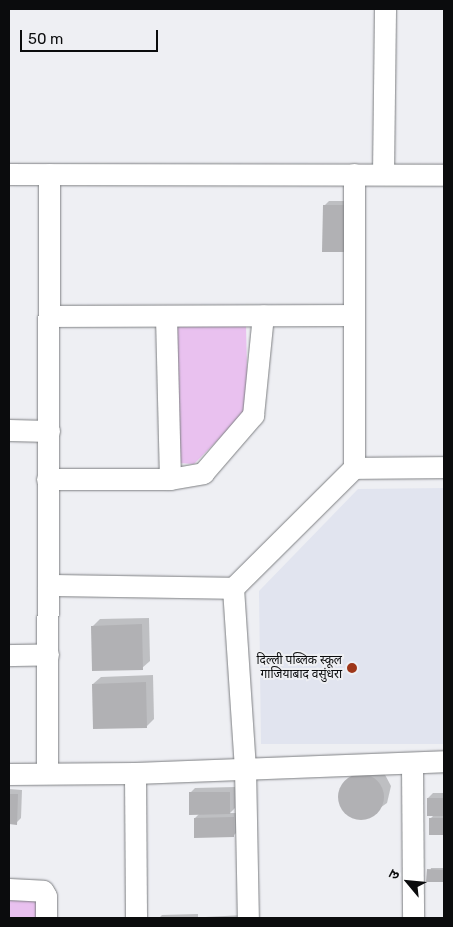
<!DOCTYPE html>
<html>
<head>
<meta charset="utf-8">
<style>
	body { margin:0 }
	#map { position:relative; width:453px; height:927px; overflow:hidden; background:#eeeff3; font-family:Rubik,"Noto Sans Devanagari",sans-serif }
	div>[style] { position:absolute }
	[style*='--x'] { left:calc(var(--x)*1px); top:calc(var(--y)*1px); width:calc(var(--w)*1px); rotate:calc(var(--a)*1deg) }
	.built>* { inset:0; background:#e1e4ef }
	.green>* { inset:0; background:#e9c1ef }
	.shadow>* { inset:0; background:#0003 }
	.building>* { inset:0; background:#b1b1b4 }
	.round { border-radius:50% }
	.roads { filter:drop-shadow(0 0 1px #7d7f82) drop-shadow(0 0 1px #7d7f82) }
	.minor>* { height:21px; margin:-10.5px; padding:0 10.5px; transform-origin:10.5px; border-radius:10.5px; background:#fff }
	.dots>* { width:14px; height:14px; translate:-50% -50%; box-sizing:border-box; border:2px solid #eeeff3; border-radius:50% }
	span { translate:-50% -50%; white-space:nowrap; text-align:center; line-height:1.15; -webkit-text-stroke:4px #eeeff3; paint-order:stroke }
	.poi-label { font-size:12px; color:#0b0c0d }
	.right { translate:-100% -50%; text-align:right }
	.frame { position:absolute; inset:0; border:10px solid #0b0c0d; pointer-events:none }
	.north { position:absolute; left:383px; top:857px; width:50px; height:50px; -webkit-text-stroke:4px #eeeff3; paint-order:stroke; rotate:298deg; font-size:14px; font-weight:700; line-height:20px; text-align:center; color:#0b0c0d }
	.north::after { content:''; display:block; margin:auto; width:18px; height:22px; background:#0b0c0d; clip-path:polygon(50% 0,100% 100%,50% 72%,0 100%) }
	.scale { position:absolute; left:20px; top:30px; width:138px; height:22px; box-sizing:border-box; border:2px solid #0b0c0d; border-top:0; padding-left:6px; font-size:15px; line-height:18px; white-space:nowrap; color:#0b0c0d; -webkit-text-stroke:4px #eeeff3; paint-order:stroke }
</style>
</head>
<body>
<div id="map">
	<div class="built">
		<i style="clip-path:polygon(444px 488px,444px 744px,261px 744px,259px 591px,358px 489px)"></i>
	</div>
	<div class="green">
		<i style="clip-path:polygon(246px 325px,248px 410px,194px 464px,178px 463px,176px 327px)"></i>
		<i style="clip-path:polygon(9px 896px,36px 897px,36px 918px,9px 918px)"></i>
	</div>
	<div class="shadow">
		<i style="clip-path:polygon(329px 201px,353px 201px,323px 250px,324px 206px)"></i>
		<i style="clip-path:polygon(149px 618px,150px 661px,142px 668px,92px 627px,100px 619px)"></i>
		<i style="clip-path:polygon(153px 675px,154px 719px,147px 726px,93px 684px,101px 677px)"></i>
		<i style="clip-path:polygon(366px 767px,383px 771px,391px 786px,387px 803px,364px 819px,348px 815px,339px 800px,344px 784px)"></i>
		<i style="clip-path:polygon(235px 787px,235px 808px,230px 813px,238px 813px,238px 831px,233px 836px,195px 818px,200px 813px,190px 793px,195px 788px)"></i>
		<i style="clip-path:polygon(9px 789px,22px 790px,21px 818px,16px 823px,9px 823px,9px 834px)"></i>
		<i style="clip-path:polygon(433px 793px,444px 793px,444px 834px,430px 834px,430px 819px,434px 815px,428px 798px)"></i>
		<i style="clip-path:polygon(431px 868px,444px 868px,444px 881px,428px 880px)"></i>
		<i style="clip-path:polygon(198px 914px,198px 918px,159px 918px,162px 915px)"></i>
		<i style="clip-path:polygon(244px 915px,245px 918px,204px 918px,205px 917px)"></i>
	</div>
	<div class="building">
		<i style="clip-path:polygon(323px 205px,349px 205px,348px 252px,322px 252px)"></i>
		<i style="clip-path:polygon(142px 624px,143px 670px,92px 671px,91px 626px)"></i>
		<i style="clip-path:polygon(146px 682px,147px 728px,93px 729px,92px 684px)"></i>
		<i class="round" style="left:338px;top:774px;width:46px;height:46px"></i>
		<i style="clip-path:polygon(189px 792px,230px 792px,230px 814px,189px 815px)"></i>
		<i style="clip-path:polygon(9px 794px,18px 794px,17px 825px,9px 824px)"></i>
		<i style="clip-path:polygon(427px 798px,444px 798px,444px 816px,427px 816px)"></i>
		<i style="clip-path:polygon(234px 817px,234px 837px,194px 838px,194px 818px)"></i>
		<i style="clip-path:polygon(429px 818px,444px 818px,444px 835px,429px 835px)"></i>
		<i style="clip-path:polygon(427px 869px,444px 870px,444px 882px,426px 882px)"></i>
	</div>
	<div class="roads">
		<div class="minor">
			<i style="--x:9;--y:174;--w:435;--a:0.1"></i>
			<i style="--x:354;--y:174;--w:294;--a:90"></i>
			<i style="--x:383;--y:174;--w:165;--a:-89.3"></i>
			<i style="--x:49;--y:316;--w:305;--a:-0.2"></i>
			<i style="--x:166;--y:316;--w:163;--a:88.6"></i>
			<i style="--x:9;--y:430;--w:40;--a:1.4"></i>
			<i style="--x:47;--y:479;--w:123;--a:0"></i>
			<i style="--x:170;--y:479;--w:34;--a:-10"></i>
			<i style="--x:203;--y:473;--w:77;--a:-49.2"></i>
			<i style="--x:253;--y:415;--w:100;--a:-84.3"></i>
			<i style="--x:48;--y:585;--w:185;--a:0.9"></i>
			<i style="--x:233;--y:588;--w:170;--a:-44.8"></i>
			<i style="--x:354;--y:468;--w:90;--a:-0.6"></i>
			<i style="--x:233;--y:588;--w:180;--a:86.2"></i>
			<i style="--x:245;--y:768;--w:150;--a:88.9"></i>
			<i style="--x:9;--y:655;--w:39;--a:-1"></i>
			<i style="--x:412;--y:763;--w:155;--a:89.6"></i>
			<i style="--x:47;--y:773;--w:599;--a:-89.81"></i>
			<i style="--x:135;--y:773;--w:145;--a:89.6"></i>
			<i style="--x:9;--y:774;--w:126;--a:-0.5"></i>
			<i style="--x:135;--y:773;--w:309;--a:-2.2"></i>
			<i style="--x:9;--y:889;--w:34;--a:3"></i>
			<i style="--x:43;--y:891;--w:6;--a:59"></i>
			<i style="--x:46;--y:896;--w:22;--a:90"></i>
		</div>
	</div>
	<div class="dots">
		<i style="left:352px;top:668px;background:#9e3619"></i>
	</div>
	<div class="poi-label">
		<span class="right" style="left:342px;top:668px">दिल्ली पब्लिक स्कूल<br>गाजियाबाद वसुंधरा</span>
	</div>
	<div class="frame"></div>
	<div class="north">उ</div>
	<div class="scale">50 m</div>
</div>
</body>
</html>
